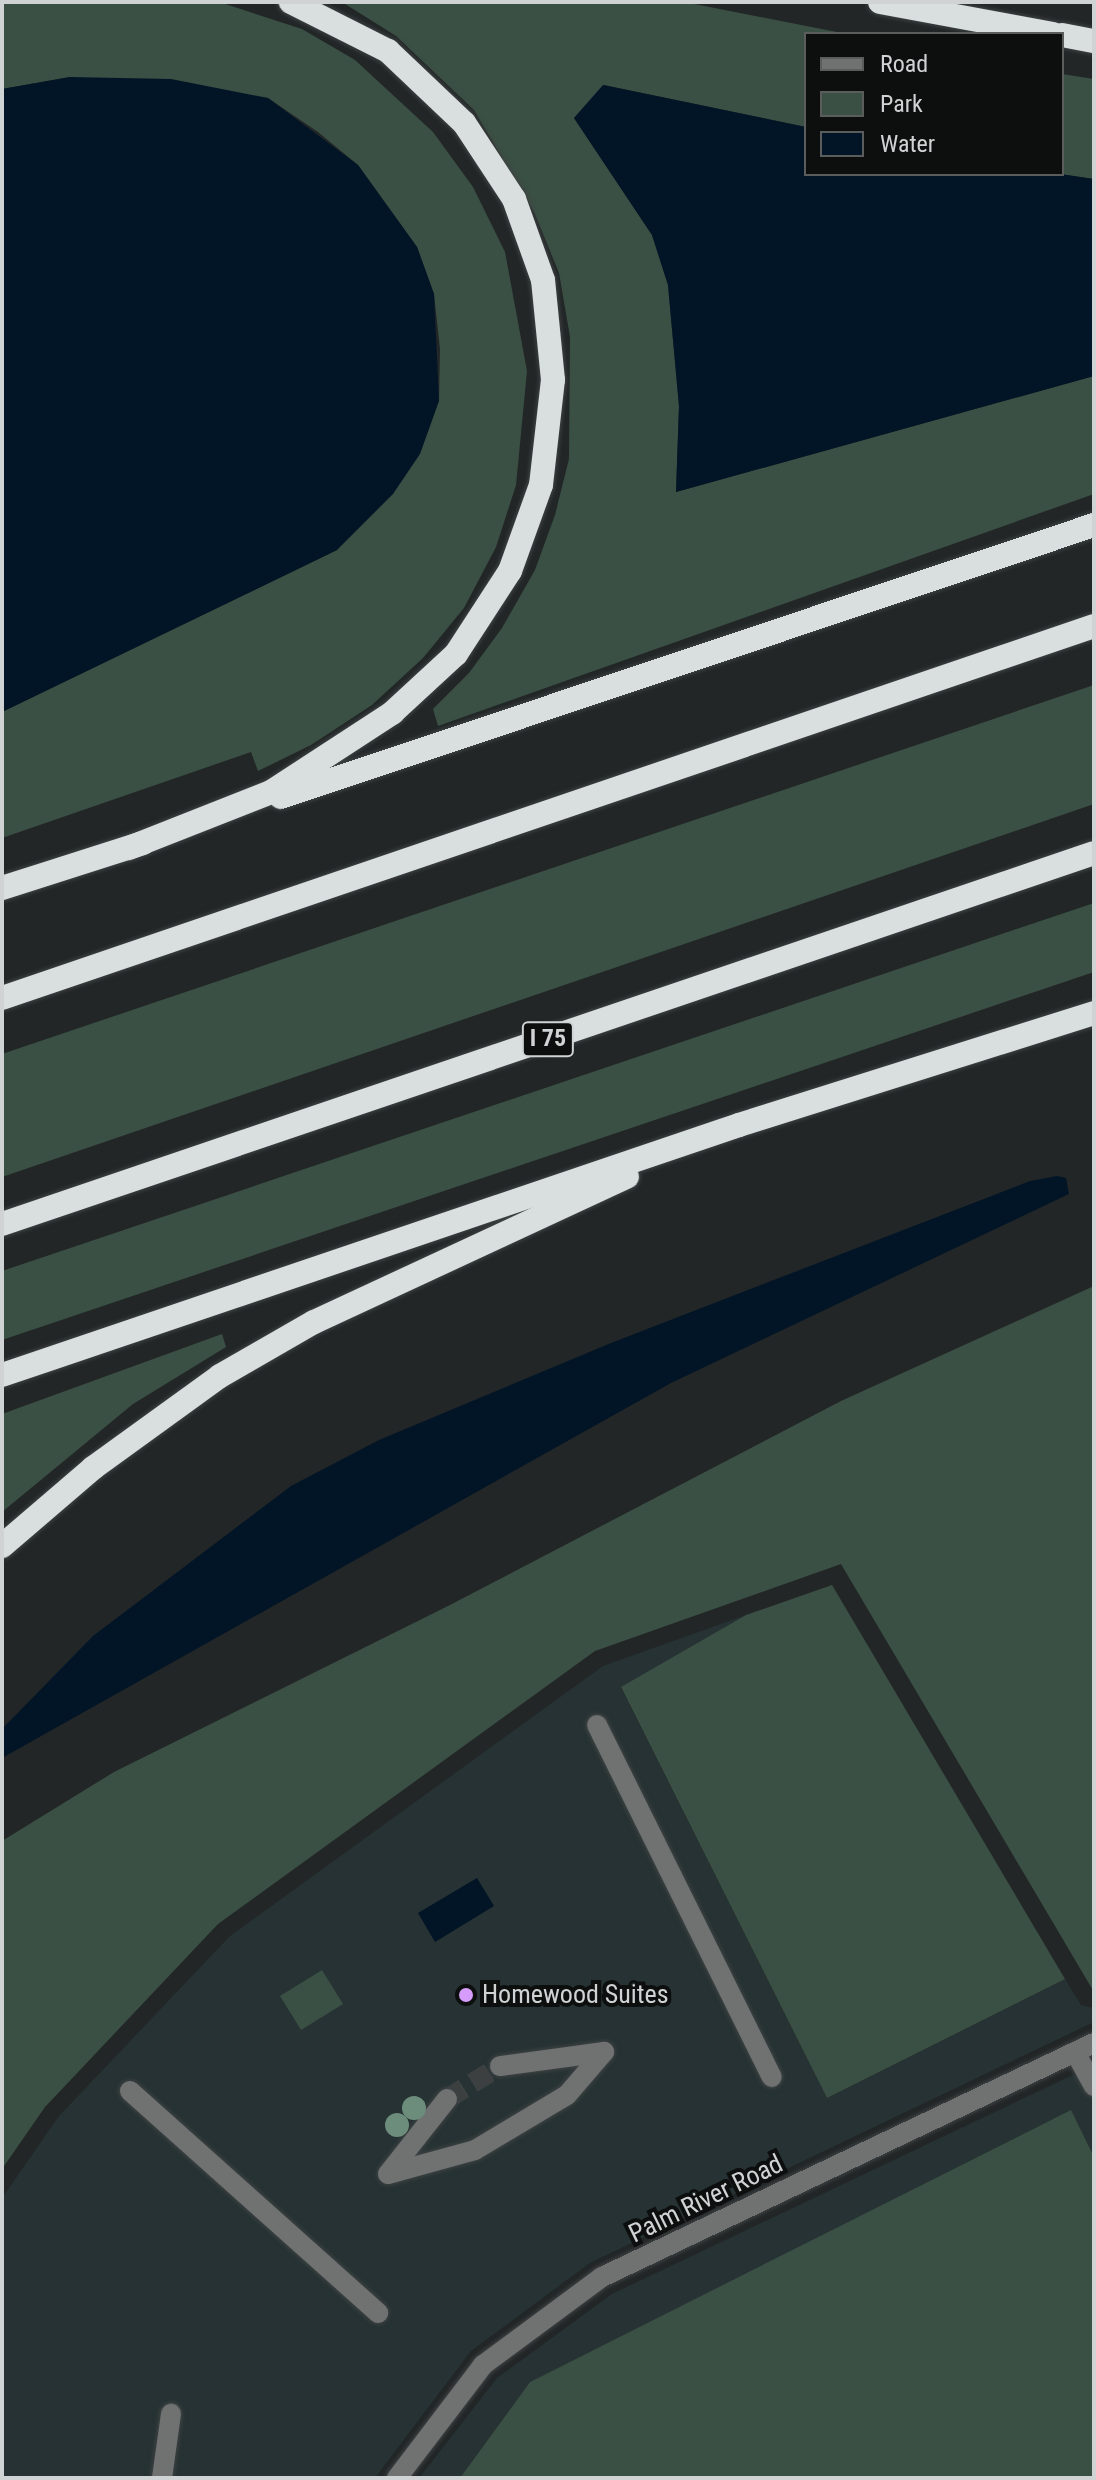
<!DOCTYPE html>
<html>
<head>
<meta charset="utf-8">
<style>
	body { margin:0 }
	#map { position:relative; width:1096px; height:2480px; overflow:hidden; background:#222627; font-family:"Roboto Condensed",sans-serif }
	div>[style] { position:absolute }
	[style*='--x'] { left:calc(var(--x)*1px); top:calc(var(--y)*1px); width:calc(var(--w)*1px); rotate:calc(var(--a)*1deg) }
	.built>* { inset:0; background:#263233 }
	.green>* { inset:0; background:#3b5044 }
	.water>* { inset:0; background:#021526 }
	.minor-tunnel>* { height:20px; margin-top:-10px; transform-origin:0; background:repeating-linear-gradient(90deg,#3c4041 0 20px,transparent 0 30px) }
	.roads { filter:drop-shadow(0 0 2px #3e4243) drop-shadow(0 0 2px #3e4243) }
	.minor>* { height:20px; margin:-10px; padding:0 10px; transform-origin:10px; border-radius:10px; background:#707272 }
	.highway>* { height:24px; margin:-12px; padding:0 12px; transform-origin:12px; border-radius:12px; background:#d9dfde }
	.trees>* { width:24px; height:24px; margin:-12px; border-radius:50%; background:#6c8d7c }
	.dots>* { width:22px; height:22px; translate:-50% -50%; box-sizing:border-box; border:4px solid #0d0f0f; border-radius:50% }
	span { translate:-50% -50%; white-space:nowrap; text-align:center; line-height:1.15; -webkit-text-stroke:8px #0d0f0f; paint-order:stroke }
	.shield-label span { padding:2px 6px; background:#0d0f0f; border:2px solid; border-radius:6px; -webkit-text-stroke-width:0 }
	.shield-label { font-size:24px; color:#cfd3d3; font-weight:700 }
	.poi-label { font-size:26px; color:#cfd3d3 }
	.left { translate:0 -50%; text-align:left }
	.street-label { font-size:26px; color:#cfd3d3 }
	.frame { position:absolute; inset:0; border:4px solid #cfd3d3; pointer-events:none }
	.legend { position:absolute; left:804px; top:32px; width:260px; height:144px; box-sizing:border-box; background:#0d0f0f; border:2px solid #5b5d5d; margin:0; padding:10px 14px; list-style:none; font-size:24px; color:#cfd3d3 }
	.legend li { display:flex; align-items:center; gap:16px; height:40px }
	.legend b { width:40px; border:2px solid #5b5d5d }
</style>
</head>
<body>
<div id="map">
	<div class="built">
		<i style="clip-path:polygon(746px 1615px,621px 1688px,827px 2098px,1065px 1979px,1081px 2005px,1094px 2008px,1094px 2022px,590px 2263px,471px 2351px,375px 2478px,2px 2478px,2px 2198px,59px 2116px,230px 1936px,603px 1666px)"></i>
		<i style="clip-path:polygon(1094px 2065px,1094px 2157px,1071px 2111px,530px 2382px,460px 2478px,419px 2478px,497px 2378px,612px 2294px)"></i>
	</div>
	<div class="green">
		<i style="clip-path:polygon(2px 2px,219px 2px,302px 29px,355px 60px,433px 132px,473px 187px,505px 252px,527px 371px,516px 485px,496px 547px,464px 608px,423px 658px,372px 705px,311px 745px,258px 771px,251px 752px,2px 838px,2px 712px,337px 550px,439px 401px,440px 349px,434px 294px,417px 247px,358px 165px,318px 132px,268px 98px,70px 77px,2px 89px)"></i>
		<i style="clip-path:polygon(342px 2px,684px 2px,847px 34px,806px 34px,806px 127px,604px 85px,574px 118px,652px 235px,668px 285px,679px 406px,676px 492px,1094px 376px,1094px 494px,438px 726px,433px 709px,469px 673px,502px 628px,535px 570px,555px 515px,569px 459px,570px 337px,559px 273px,534px 212px,474px 110px,396px 36px)"></i>
		<i style="clip-path:polygon(1062px 74px,1094px 79px,1094px 179px,1060px 174px)"></i>
		<i style="clip-path:polygon(1094px 685px,1094px 804px,2px 1177px,2px 1054px)"></i>
		<i style="clip-path:polygon(1094px 903px,1094px 972px,2px 1340px,2px 1271px)"></i>
		<i style="clip-path:polygon(1094px 1286px,1094px 1992px,841px 1564px,595px 1651px,218px 1924px,45px 2107px,2px 2169px,2px 1841px,114px 1772px,448px 1606px,841px 1401px)"></i>
		<i style="clip-path:polygon(222px 1334px,226px 1347px,133px 1404px,2px 1512px,2px 1414px)"></i>
		<i style="clip-path:polygon(832px 1585px,1065px 1979px,827px 2098px,621px 1687px,746px 1615px)"></i>
		<i style="clip-path:polygon(322px 1970px,343px 2004px,301px 2030px,280px 1996px)"></i>
		<i style="clip-path:polygon(1071px 2110px,1094px 2157px,1094px 2478px,460px 2478px,530px 2382px)"></i>
	</div>
	<div class="water">
		<i style="clip-path:polygon(70px 77px,171px 79px,268px 98px,358px 165px,417px 247px,434px 294px,439px 401px,420px 454px,393px 494px,337px 550px,2px 712px,2px 89px)"></i>
		<i style="clip-path:polygon(603px 85px,806px 127px,806px 174px,1060px 174px,1094px 179px,1094px 376px,676px 492px,679px 406px,668px 285px,652px 235px,574px 118px)"></i>
		<i style="clip-path:polygon(1057px 1176px,1066px 1178px,1069px 1194px,671px 1383px,2px 1758px,2px 1729px,93px 1636px,291px 1486px,379px 1440px,611px 1343px,1030px 1181px)"></i>
		<i style="clip-path:polygon(477px 1878px,494px 1906px,435px 1942px,418px 1913px)"></i>
	</div>
	<div class="minor-tunnel">
		<i style="--x:447;--y:2099;--w:62;--a:-31.9"></i>
	</div>
	<div class="roads">
		<div class="minor">
			<i style="--x:597;--y:1725;--w:393;--a:63.6"></i>
			<i style="--x:1075;--y:2052;--w:39;--a:61"></i>
			<i style="--x:130;--y:2091;--w:333;--a:41.8"></i>
			<i style="--x:447;--y:2099;--w:95;--a:128.2"></i>
			<i style="--x:388;--y:2174;--w:90;--a:-15.4"></i>
			<i style="--x:475;--y:2150;--w:107;--a:-30.9"></i>
			<i style="--x:567;--y:2095;--w:57;--a:-49.3"></i>
			<i style="--x:604;--y:2052;--w:105;--a:172.3"></i>
			<i style="--x:162;--y:2478;--w:65;--a:-82"></i>
			<i style="--x:397;--y:2478;--w:142;--a:-52.7"></i>
			<i style="--x:483;--y:2365;--w:148;--a:-36.5"></i>
			<i style="--x:602;--y:2277;--w:545;--a:-25.44"></i>
		</div>
		<div class="highway">
			<i style="--x:880;--y:2;--w:176;--a:10.5"></i>
			<i style="--x:1062;--y:35;--w:33;--a:11"></i>
			<i style="--x:281;--y:797;--w:857;--a:-18.5"></i>
			<i style="--x:129;--y:848;--w:153;--a:-21.5"></i>
			<i style="--x:271;--y:792;--w:145;--a:-33.1"></i>
			<i style="--x:392;--y:713;--w:87;--a:-42.7"></i>
			<i style="--x:456;--y:654;--w:99;--a:-57"></i>
			<i style="--x:510;--y:571;--w:91;--a:-70.2"></i>
			<i style="--x:541;--y:485;--w:106;--a:-83.5"></i>
			<i style="--x:553;--y:380;--w:100;--a:-95.7"></i>
			<i style="--x:543;--y:280;--w:86;--a:-109.7"></i>
			<i style="--x:514;--y:199;--w:91;--a:-123.3"></i>
			<i style="--x:464;--y:123;--w:105;--a:-136.5"></i>
			<i style="--x:388;--y:51;--w:109;--a:-153.2"></i>
			<i style="--x:2;--y:888;--w:148;--a:-17.7"></i>
			<i style="--x:2;--y:998;--w:1154;--a:-18.81"></i>
			<i style="--x:2;--y:1224;--w:1153;--a:-18.76"></i>
			<i style="--x:2;--y:1375;--w:778;--a:-18.74"></i>
			<i style="--x:739;--y:1125;--w:372;--a:-17.5"></i>
			<i style="--x:2;--y:1546;--w:120;--a:-40.6"></i>
			<i style="--x:93;--y:1468;--w:157;--a:-35.9"></i>
			<i style="--x:220;--y:1376;--w:108;--a:-29.9"></i>
			<i style="--x:314;--y:1322;--w:345;--a:-24.9"></i>
		</div>
	</div>
	<div class="trees">
		<i style="left:414px;top:2108px"></i>
		<i style="left:397px;top:2125px"></i>
	</div>
	<div class="dots">
		<i style="left:466px;top:1995px;background:#d59cfb"></i>
	</div>
	<div class="shield-label">
		<span style="left:548px;top:1039px">I 75</span>
	</div>
	<div class="poi-label">
		<span class="left" style="left:482px;top:1995px">Homewood Suites</span>
	</div>
	<div class="street-label">
		<span style="left:706px;top:2199px;rotate:-26deg">Palm River Road</span>
	</div>
	<div class="frame"></div>
	<ul class="legend">
	<li><b style="height:10px;background:#707272"></b>Road</li>
	<li><b style="height:22px;background:#3b5044"></b>Park</li>
	<li><b style="height:22px;background:#021526"></b>Water</li>
	</ul>
</div>
</body>
</html>
